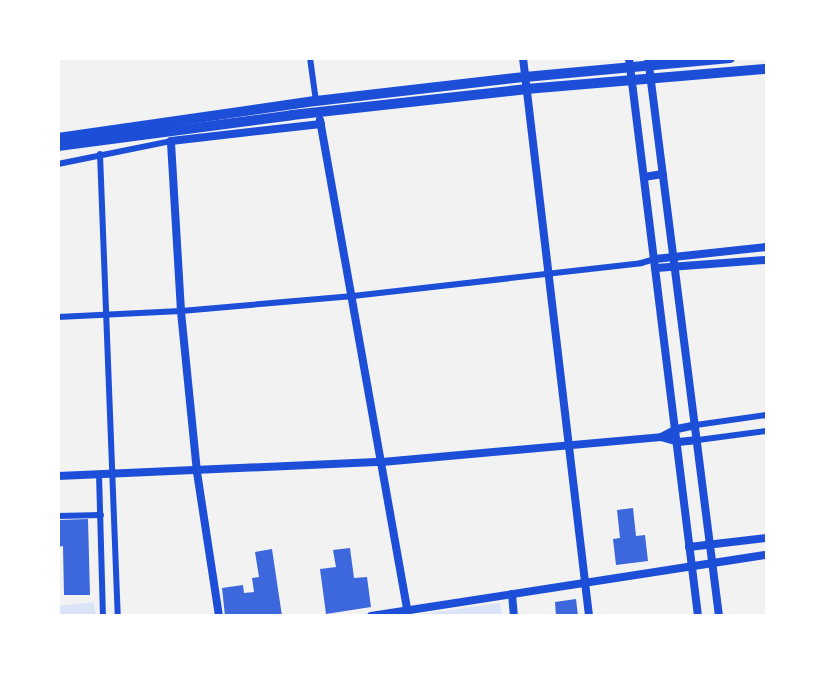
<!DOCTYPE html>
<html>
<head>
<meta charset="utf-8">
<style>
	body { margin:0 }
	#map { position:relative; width:825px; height:674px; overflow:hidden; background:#f2f2f2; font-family:"Libre Baskerville",serif }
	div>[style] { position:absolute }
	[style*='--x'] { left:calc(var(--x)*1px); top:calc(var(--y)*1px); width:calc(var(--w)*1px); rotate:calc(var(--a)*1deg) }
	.green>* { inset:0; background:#dbe4f7 }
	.building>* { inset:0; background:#3d67dc }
	.minor>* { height:6px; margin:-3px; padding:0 3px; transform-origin:3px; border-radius:3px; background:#1d4ed8 }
	.tertiary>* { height:8px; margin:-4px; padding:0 4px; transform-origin:4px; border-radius:4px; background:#1d4ed8 }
	.trunk>* { height:10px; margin:-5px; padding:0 5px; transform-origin:5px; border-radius:5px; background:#1d4ed8 }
	span { translate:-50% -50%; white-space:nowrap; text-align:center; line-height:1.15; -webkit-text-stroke:4.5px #fff; paint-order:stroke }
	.frame { position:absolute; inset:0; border:60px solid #fff; pointer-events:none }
</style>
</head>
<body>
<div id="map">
	<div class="green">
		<i style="clip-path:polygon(94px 602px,96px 615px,59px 615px,59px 606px)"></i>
		<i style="clip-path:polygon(500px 603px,502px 615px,416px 615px)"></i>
	</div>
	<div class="building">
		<i style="clip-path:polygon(633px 508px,636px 536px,645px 535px,648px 561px,616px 565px,613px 539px,620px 538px,617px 510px)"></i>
		<i style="clip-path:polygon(88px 519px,90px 595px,64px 595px,63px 546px,58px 547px,58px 520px)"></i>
		<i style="clip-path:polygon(350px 548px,354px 578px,367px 577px,371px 607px,326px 614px,320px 569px,336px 567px,333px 550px)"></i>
		<i style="clip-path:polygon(272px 549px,282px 616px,225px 616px,222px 588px,243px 585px,244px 593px,254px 592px,252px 578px,259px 577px,255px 552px)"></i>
		<i style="clip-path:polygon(576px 599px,578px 616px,556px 616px,555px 602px)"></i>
	</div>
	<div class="minor">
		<i style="--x:310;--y:58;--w:43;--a:82.1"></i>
		<i style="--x:100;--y:154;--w:462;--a:87.8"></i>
		<i style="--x:58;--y:164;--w:115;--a:-11.5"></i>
		<i style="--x:58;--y:317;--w:123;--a:-2.8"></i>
		<i style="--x:181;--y:311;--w:173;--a:-5"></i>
		<i style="--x:353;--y:296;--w:290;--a:-6.5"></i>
		<i style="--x:641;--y:263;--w:15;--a:-16"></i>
		<i style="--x:696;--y:425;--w:71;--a:-8.1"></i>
		<i style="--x:698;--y:440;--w:69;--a:-7.5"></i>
		<i style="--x:99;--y:474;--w:142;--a:88.4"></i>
		<i style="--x:58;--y:516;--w:43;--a:-1.3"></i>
	</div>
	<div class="tertiary">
		<i style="--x:523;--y:58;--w:562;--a:83.25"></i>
		<i style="--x:629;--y:58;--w:562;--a:82.95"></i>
		<i style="--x:648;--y:58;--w:562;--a:82.75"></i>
		<i style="--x:320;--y:120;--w:498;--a:79.9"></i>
		<i style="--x:644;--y:177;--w:19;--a:-9"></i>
		<i style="--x:655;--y:259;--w:112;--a:-6.2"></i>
		<i style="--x:656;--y:268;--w:110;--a:-4.2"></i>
		<i style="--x:661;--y:437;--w:18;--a:-27"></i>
		<i style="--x:677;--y:429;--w:19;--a:-12"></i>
		<i style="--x:58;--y:476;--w:324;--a:-2.5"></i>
		<i style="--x:382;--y:462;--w:280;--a:-5.1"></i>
		<i style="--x:661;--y:437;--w:18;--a:16"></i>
		<i style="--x:678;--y:442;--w:20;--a:-6"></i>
		<i style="--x:689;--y:547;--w:78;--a:-6.7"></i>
		<i style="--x:512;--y:594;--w:22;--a:85"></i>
		<i style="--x:219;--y:616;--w:146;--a:-98.7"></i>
		<i style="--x:197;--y:472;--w:162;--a:-95.7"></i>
		<i style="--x:181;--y:311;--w:170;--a:-93.4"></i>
		<i style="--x:171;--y:141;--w:151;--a:-6.5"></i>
		<i style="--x:371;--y:616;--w:400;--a:-8.8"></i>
	</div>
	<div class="trunk">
		<i style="--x:58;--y:138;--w:261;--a:-8.2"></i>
		<i style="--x:316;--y:101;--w:210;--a:-6.6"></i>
		<i style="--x:525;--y:77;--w:206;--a:-5.3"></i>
		<i style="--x:58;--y:146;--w:236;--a:-7.5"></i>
		<i style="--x:292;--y:115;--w:235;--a:-6.3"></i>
		<i style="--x:526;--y:89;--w:241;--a:-4.8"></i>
	</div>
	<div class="frame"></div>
</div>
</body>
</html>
